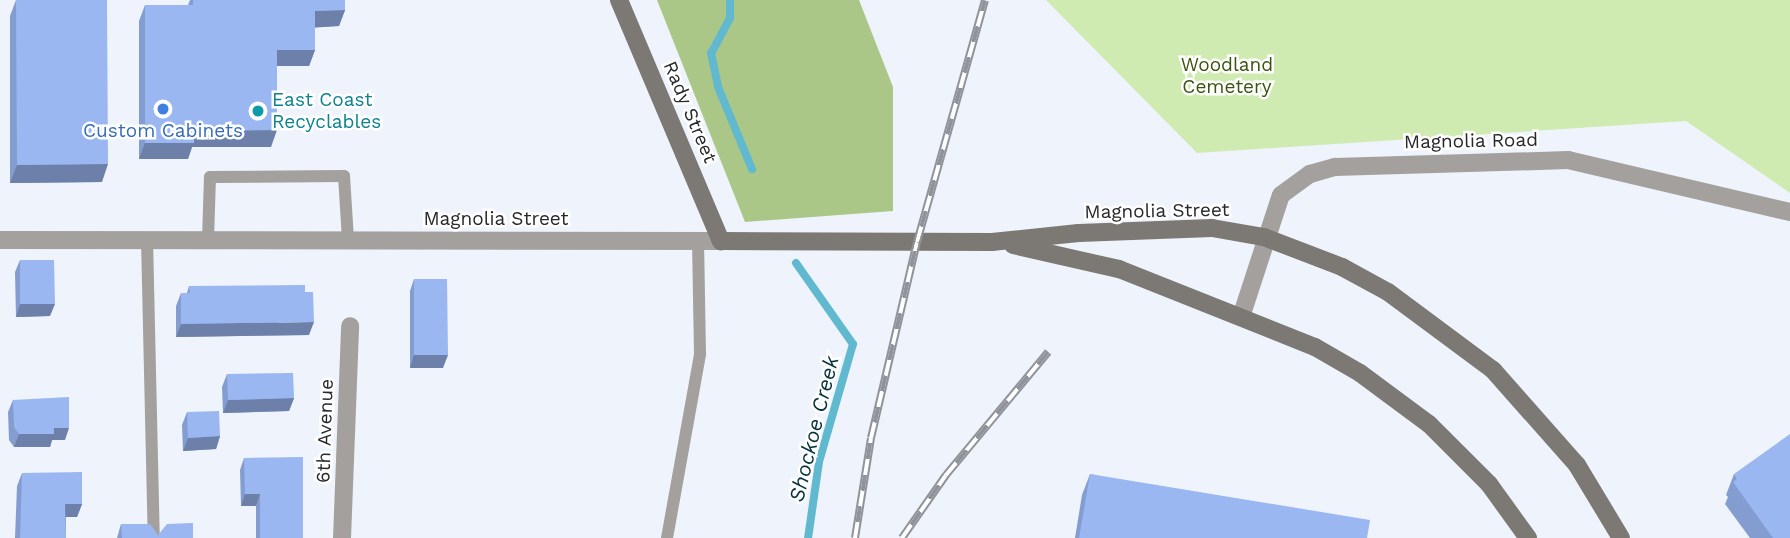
<!DOCTYPE html>
<html>
<head>
<meta charset="utf-8">
<style>
	body { margin:0 }
	#map { position:relative; width:1790px; height:538px; overflow:hidden; background:#eef3fc; font-family:"Work Sans",sans-serif }
	div>[style] { position:absolute }
	[style*='--x'] { left:calc(var(--x)*1px); top:calc(var(--y)*1px); width:calc(var(--w)*1px); rotate:calc(var(--a)*1deg) }
	.green>* { inset:0; background:#d0ebb2 }
	.forest>* { inset:0; background:#aac788 }
	.stream>* { height:8px; margin:-4px; padding:0 4px; transform-origin:4px; border-radius:4px; background:#60b9cf }
	.service>* { height:12px; margin:-6px; padding:0 6px; transform-origin:6px; border-radius:6px; background:#a3a09d }
	.minor>* { height:18px; margin:-9px; padding:0 9px; transform-origin:9px; border-radius:9px; background:#a3a09d }
	.tertiary>* { height:18px; margin:-9px; padding:0 9px; transform-origin:9px; border-radius:9px; background:#a3a09d }
	.secondary>* { height:18px; margin:-9px; padding:0 9px; transform-origin:9px; border-radius:9px; background:#7c7974 }
	.rail>* { height:8px; margin-top:-4px; transform-origin:0; background:repeating-linear-gradient(90deg,#fff 0 16px,#90949a 0 32px); box-sizing:border-box; border-block:2px solid #90949a }
	.wall>* { inset:0; background:#849dd0 }
	.shaded-wall>* { inset:0; background:#6c80a9 }
	.building>* { inset:0; background:#9ab7f2 }
	.dots>* { width:19px; height:19px; translate:-50% -50%; box-sizing:border-box; border:4px solid #fff; border-radius:50% }
	span { translate:-50% -50%; white-space:nowrap; text-align:center; line-height:1.15; -webkit-text-stroke:5px #fff; paint-order:stroke }
	.park-label { font-size:19px; color:#3a530f }
	.culture-label { font-size:19px; color:#0d838f }
	.left { translate:0 -50%; text-align:left }
	.street-label { font-size:19px; color:#27282b }
	.shop-label { font-size:19px; color:#366cbe }
	.water-label { font-size:21px; color:#06333c; font-style:italic }
</style>
</head>
<body>
<div id="map">
	<div class="green">
		<i style="clip-path:polygon(1046px 0,1790px 0,1790px 193px,1686px 121px,1197px 153px)"></i>
	</div>
	<div class="forest">
		<i style="clip-path:polygon(657px 0,859px 0,893px 87px,893px 211px,745px 222px)"></i>
	</div>
	<div class="stream">
		<i style="--x:730;--y:0;--w:18;--a:90"></i>
		<i style="--x:730;--y:18;--w:40;--a:118"></i>
		<i style="--x:711;--y:53;--w:35;--a:78"></i>
		<i style="--x:718;--y:87;--w:89;--a:67.5"></i>
		<i style="--x:796;--y:263;--w:99;--a:54.9"></i>
		<i style="--x:853;--y:344;--w:123;--a:106.1"></i>
		<i style="--x:819;--y:462;--w:77;--a:98.2"></i>
	</div>
	<div class="service">
		<i style="--x:147;--y:239;--w:299;--a:88.7"></i>
		<i style="--x:208;--y:240;--w:63;--a:-88.2"></i>
		<i style="--x:210;--y:177;--w:134;--a:-0.4"></i>
		<i style="--x:344;--y:176;--w:64;--a:86.4"></i>
		<i style="--x:667;--y:538;--w:187;--a:-79.8"></i>
		<i style="--x:700;--y:354;--w:113;--a:-91"></i>
	</div>
	<div class="minor">
		<i style="--x:1242;--y:314;--w:125;--a:-71.9"></i>
		<i style="--x:1281;--y:195;--w:36;--a:-36"></i>
		<i style="--x:1310;--y:174;--w:26;--a:-16"></i>
		<i style="--x:1335;--y:167;--w:233;--a:-1.7"></i>
		<i style="--x:1568;--y:160;--w:228;--a:13.2"></i>
		<i style="--x:342;--y:538;--w:212;--a:-87.8"></i>
	</div>
	<div class="tertiary">
		<i style="--x:0;--y:240;--w:721;--a:0.08"></i>
	</div>
	<div class="secondary">
		<i style="--x:619;--y:0;--w:262;--a:67.1"></i>
		<i style="--x:721;--y:241;--w:271;--a:0.2"></i>
		<i style="--x:992;--y:242;--w:87;--a:-5.9"></i>
		<i style="--x:1079;--y:233;--w:133;--a:-2.2"></i>
		<i style="--x:1212;--y:228;--w:53;--a:9.8"></i>
		<i style="--x:1264;--y:237;--w:84;--a:21"></i>
		<i style="--x:1342;--y:267;--w:52;--a:28.5"></i>
		<i style="--x:1388;--y:292;--w:131;--a:36.6"></i>
		<i style="--x:1493;--y:370;--w:127;--a:48.5"></i>
		<i style="--x:1577;--y:465;--w:85;--a:58.9"></i>
		<i style="--x:1013;--y:245;--w:109;--a:12.8"></i>
		<i style="--x:1119;--y:269;--w:211;--a:21.7"></i>
		<i style="--x:1315;--y:347;--w:52;--a:30"></i>
		<i style="--x:1360;--y:373;--w:86;--a:36.5"></i>
		<i style="--x:1429;--y:424;--w:85;--a:45"></i>
		<i style="--x:1489;--y:484;--w:67;--a:54.2"></i>
	</div>
	<div class="rail">
		<i style="--x:855;--y:538;--w:101;--a:-80.9"></i>
		<i style="--x:871;--y:438;--w:201;--a:-76.8"></i>
		<i style="--x:917;--y:242;--w:251;--a:-74.3"></i>
		<i style="--x:902;--y:538;--w:77;--a:-55.1"></i>
		<i style="--x:946;--y:475;--w:160;--a:-50.3"></i>
	</div>
	<div class="wall">
		<i style="clip-path:polygon(16px 0,107px 0,102px 182px,10px 183px,10px 16px)"></i>
		<i style="clip-path:polygon(190px 0,345px 0,345px 10px,339px 26px,315px 27px,315px 50px,309px 66px,277px 66px,271px 147px,192px 147px,188px 159px,139px 159px,139px 21px,145px 5px,188px 5px)"></i>
		<i style="clip-path:polygon(20px 260px,50px 316px,16px 317px,15px 272px)"></i>
		<i style="clip-path:polygon(414px 279px,443px 368px,410px 368px,410px 291px)"></i>
		<i style="clip-path:polygon(189px 286px,309px 335px,176px 337px,176px 306px,181px 293px,187px 293px)"></i>
		<i style="clip-path:polygon(227px 374px,294px 398px,289px 411px,223px 413px,222px 387px)"></i>
		<i style="clip-path:polygon(13px 400px,65px 440px,52px 440px,50px 447px,14px 447px,9px 440px,8px 412px)"></i>
		<i style="clip-path:polygon(187px 412px,220px 436px,216px 449px,183px 451px,182px 425px)"></i>
		<i style="clip-path:polygon(244px 458px,303px 538px,256px 538px,256px 506px,241px 506px,240px 470px)"></i>
		<i style="clip-path:polygon(22px 473px,82px 504px,77px 517px,66px 517px,66px 538px,15px 538px,17px 486px)"></i>
		<i style="clip-path:polygon(1090px 474px,1367px 538px,1075px 538px,1082px 495px)"></i>
		<i style="clip-path:polygon(1734px 474px,1790px 538px,1750px 538px,1725px 504px,1728px 497px,1726px 495px)"></i>
		<i style="clip-path:polygon(121px 524px,158px 535px,193px 538px,117px 538px)"></i>
	</div>
	<div class="shaded-wall">
		<i style="clip-path:polygon(345px 10px,339px 26px,309px 28px,315px 11px)"></i>
		<i style="clip-path:polygon(277px 50px,315px 50px,309px 66px,271px 66px)"></i>
		<i style="clip-path:polygon(277px 130px,271px 147px,192px 147px,188px 159px,139px 159px,145px 143px,194px 131px)"></i>
		<i style="clip-path:polygon(108px 164px,102px 182px,10px 183px,17px 165px)"></i>
		<i style="clip-path:polygon(20px 304px,55px 304px,50px 316px,16px 317px)"></i>
		<i style="clip-path:polygon(314px 322px,309px 335px,176px 337px,181px 324px)"></i>
		<i style="clip-path:polygon(414px 355px,448px 355px,443px 368px,410px 368px)"></i>
		<i style="clip-path:polygon(294px 398px,289px 411px,223px 413px,228px 400px)"></i>
		<i style="clip-path:polygon(54px 428px,69px 428px,65px 440px,52px 440px,50px 447px,14px 447px,19px 434px)"></i>
		<i style="clip-path:polygon(220px 436px,216px 449px,183px 451px,188px 438px)"></i>
		<i style="clip-path:polygon(245px 494px,260px 494px,256px 506px,241px 506px)"></i>
		<i style="clip-path:polygon(65px 504px,82px 504px,77px 517px,61px 517px)"></i>
	</div>
	<div class="building">
		<i style="clip-path:polygon(16px 0,107px 0,108px 164px,17px 165px)"></i>
		<i style="clip-path:polygon(193px 0,345px 0,345px 10px,315px 11px,315px 50px,277px 50px,277px 130px,194px 131px,194px 143px,145px 143px,145px 5px,193px 5px)"></i>
		<i style="clip-path:polygon(20px 260px,54px 260px,55px 304px,20px 304px)"></i>
		<i style="clip-path:polygon(414px 279px,447px 279px,448px 355px,414px 355px)"></i>
		<i style="clip-path:polygon(305px 285px,305px 292px,313px 292px,314px 322px,181px 324px,181px 293px,190px 293px,189px 286px)"></i>
		<i style="clip-path:polygon(293px 373px,294px 398px,228px 400px,227px 374px)"></i>
		<i style="clip-path:polygon(69px 397px,69px 428px,54px 428px,54px 434px,19px 434px,14px 427px,13px 400px)"></i>
		<i style="clip-path:polygon(219px 411px,220px 436px,188px 438px,187px 412px)"></i>
		<i style="clip-path:polygon(1790px 434px,1790px 538px,1773px 538px,1733px 482px,1737px 479px,1734px 474px)"></i>
		<i style="clip-path:polygon(303px 457px,303px 538px,260px 538px,260px 494px,245px 494px,244px 458px)"></i>
		<i style="clip-path:polygon(82px 472px,82px 504px,65px 504px,66px 538px,20px 538px,22px 473px)"></i>
		<i style="clip-path:polygon(1090px 474px,1370px 520px,1367px 538px,1079px 538px)"></i>
		<i style="clip-path:polygon(193px 523px,193px 538px,122px 538px,121px 524px,150px 524px,158px 535px,167px 524px)"></i>
	</div>
	<div class="dots">
		<i style="left:163px;top:109px;background:#3f7fe0"></i>
		<i style="left:258px;top:111px;background:#0f9aa8"></i>
	</div>
	<div class="park-label">
		<span style="left:1227px;top:76px">Woodland<br>Cemetery</span>
	</div>
	<div class="culture-label">
		<span class="left" style="left:272px;top:111px">East Coast<br>Recyclables</span>
	</div>
	<div class="street-label">
		<span style="left:690px;top:112px;rotate:67deg">Rady Street</span>
		<span style="left:1471px;top:141px;rotate:-1deg">Magnolia Road</span>
		<span style="left:1157px;top:211px;rotate:-1deg">Magnolia Street</span>
		<span style="left:496px;top:219px">Magnolia Street</span>
		<span style="left:325px;top:431px;rotate:-88deg">6th Avenue</span>
	</div>
	<div class="shop-label">
		<span style="left:163px;top:131px">Custom Cabinets</span>
	</div>
	<div class="water-label">
		<span style="left:814px;top:429px;rotate:-76deg">Shockoe Creek</span>
	</div>
</div>
</body>
</html>
